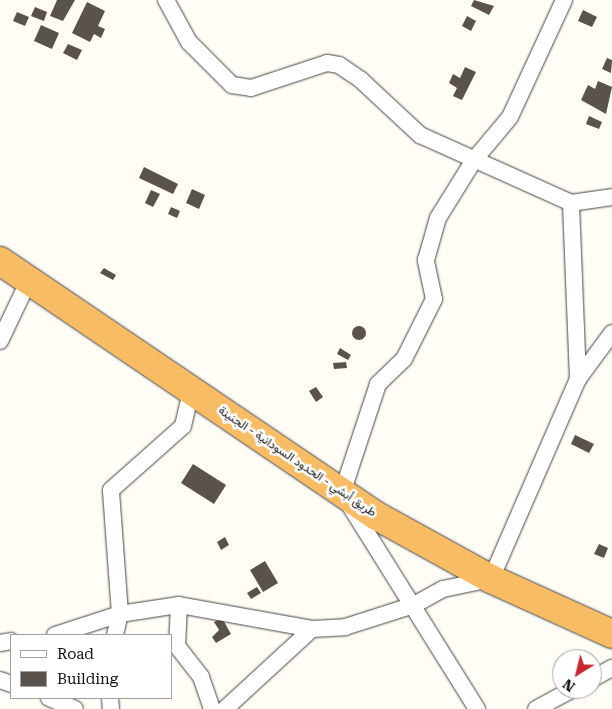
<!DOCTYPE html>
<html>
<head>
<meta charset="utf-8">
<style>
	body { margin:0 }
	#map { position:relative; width:612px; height:709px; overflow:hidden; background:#fffdf5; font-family:"Roboto Serif",Vazirmatn,serif }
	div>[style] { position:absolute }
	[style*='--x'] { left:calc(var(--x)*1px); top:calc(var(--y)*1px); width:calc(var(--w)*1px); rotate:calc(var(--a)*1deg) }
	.building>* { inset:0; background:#5a524d }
	.round { border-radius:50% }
	.roads { filter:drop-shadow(0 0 1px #444) drop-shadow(0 0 1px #444) }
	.minor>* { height:16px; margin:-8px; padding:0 8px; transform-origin:8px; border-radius:8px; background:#fff }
	.trunk>* { height:28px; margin:-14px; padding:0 14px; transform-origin:14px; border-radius:14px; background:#f7bc64 }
	span { translate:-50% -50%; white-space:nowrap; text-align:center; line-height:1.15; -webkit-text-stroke:5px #fff; paint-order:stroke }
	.street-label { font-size:12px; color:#111 }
	.legend { position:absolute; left:10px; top:634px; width:162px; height:65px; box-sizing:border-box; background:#fff; border:1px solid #a0a0a0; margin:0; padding:6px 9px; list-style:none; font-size:15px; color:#111 }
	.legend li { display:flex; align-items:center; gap:10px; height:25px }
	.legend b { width:25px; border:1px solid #a0a0a0 }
	.north { position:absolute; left:552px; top:649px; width:50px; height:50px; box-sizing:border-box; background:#fff; border:1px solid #a0a0a0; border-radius:50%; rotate:216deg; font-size:14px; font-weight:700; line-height:20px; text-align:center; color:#111 }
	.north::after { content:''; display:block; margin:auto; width:18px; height:22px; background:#c4262e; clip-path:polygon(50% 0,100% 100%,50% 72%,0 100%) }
</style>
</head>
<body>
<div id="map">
	<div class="building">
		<i style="clip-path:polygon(57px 0,75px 0,63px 21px,50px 16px)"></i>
		<i style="clip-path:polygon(474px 0,494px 6px,489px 15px,471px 6px)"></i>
		<i style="clip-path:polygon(87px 2px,105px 11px,98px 26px,105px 29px,101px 38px,94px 34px,90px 42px,72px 33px)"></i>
		<i style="clip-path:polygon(35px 7px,47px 12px,44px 21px,31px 16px)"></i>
		<i style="clip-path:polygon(583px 10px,597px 17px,592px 27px,578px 21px)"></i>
		<i style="clip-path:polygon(17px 12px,29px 17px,25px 26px,13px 21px)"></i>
		<i style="clip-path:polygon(467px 16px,476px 21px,471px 31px,462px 26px)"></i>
		<i style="clip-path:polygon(41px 25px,59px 33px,52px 49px,34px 41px)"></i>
		<i style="clip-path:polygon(68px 44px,82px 50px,77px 60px,63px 53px)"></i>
		<i style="clip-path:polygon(607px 58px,612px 60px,611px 73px,602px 69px)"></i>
		<i style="clip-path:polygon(465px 67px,476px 72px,462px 100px,453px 96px,457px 88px,449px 83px,453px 74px,460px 78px)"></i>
		<i style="clip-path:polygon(598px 81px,612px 87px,606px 114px,581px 100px,588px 85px,595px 89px)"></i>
		<i style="clip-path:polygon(589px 116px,602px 122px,599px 129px,586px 124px)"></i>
		<i style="clip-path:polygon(144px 167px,178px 184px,173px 194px,139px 178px)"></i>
		<i style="clip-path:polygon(192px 189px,205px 195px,199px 209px,186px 203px)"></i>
		<i style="clip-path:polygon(151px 190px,160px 194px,153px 207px,145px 203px)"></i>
		<i style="clip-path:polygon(171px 207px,180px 211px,177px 218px,168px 214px)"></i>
		<i style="clip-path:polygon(104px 268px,116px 275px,113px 280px,100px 273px)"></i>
		<i class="round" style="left:352px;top:326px;width:14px;height:14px"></i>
		<i style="clip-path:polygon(340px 348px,351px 355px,348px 360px,337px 354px)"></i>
		<i style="clip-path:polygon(346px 362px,347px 368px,334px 369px,333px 363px)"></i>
		<i style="clip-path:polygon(316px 387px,323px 397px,316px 402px,309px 391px)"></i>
		<i style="clip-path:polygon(575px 435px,594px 444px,589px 453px,571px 444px)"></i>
		<i style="clip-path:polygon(193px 464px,226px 485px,214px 504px,181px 483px)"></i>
		<i style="clip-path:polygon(225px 537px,229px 545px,221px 550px,217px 542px)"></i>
		<i style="clip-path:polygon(599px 544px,608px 548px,604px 558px,594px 554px)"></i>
		<i style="clip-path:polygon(265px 561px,278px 583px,263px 592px,250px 570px)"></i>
		<i style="clip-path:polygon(257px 587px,261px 593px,251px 599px,247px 593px)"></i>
		<i style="clip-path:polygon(222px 618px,231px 634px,216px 643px,212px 637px,219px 630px,214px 622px)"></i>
	</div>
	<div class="roads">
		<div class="minor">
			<i style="--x:166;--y:0;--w:48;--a:61.3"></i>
			<i style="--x:189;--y:42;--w:61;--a:45"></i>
			<i style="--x:232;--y:85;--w:19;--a:9"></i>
			<i style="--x:251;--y:88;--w:80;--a:-18.2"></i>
			<i style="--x:327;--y:63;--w:12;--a:9"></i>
			<i style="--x:339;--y:65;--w:27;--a:34"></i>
			<i style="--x:361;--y:80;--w:81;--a:43"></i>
			<i style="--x:420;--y:135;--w:166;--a:24.2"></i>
			<i style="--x:571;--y:203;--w:41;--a:-8.3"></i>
			<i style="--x:0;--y:341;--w:68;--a:-64.6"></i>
			<i style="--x:578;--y:379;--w:57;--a:-53.5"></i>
			<i style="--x:179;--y:605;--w:41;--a:92.8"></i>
			<i style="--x:177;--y:646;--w:39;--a:52"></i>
			<i style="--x:201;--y:677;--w:34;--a:71"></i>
			<i style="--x:55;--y:635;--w:68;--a:-17.9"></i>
			<i style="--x:120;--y:614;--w:60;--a:-8.7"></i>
			<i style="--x:179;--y:605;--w:135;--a:10.2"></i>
			<i style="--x:312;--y:629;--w:33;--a:-3"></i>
			<i style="--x:345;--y:627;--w:72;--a:-17.7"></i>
			<i style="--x:414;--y:605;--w:33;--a:-29"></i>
			<i style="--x:443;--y:589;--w:49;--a:-11.8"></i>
			<i style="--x:491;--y:579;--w:218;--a:-66.5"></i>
			<i style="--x:578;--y:379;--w:176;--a:-92.3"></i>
			<i style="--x:115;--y:635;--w:22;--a:-77"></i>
			<i style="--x:120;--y:614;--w:124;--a:-94.2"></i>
			<i style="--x:111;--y:490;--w:96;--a:-41.6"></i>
			<i style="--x:183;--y:426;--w:35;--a:-77"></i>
			<i style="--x:0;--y:643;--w:11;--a:-10"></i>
			<i style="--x:592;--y:679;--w:23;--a:-29"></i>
			<i style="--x:0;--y:680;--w:12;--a:20"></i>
			<i style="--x:49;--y:698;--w:28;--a:23"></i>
			<i style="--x:110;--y:698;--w:11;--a:85"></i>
			<i style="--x:225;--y:709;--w:118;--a:-42.6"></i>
			<i style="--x:477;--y:709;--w:255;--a:-122"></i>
			<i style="--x:342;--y:493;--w:115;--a:-71.7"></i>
			<i style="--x:378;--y:384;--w:36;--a:-44"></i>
			<i style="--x:404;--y:359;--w:67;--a:-63.4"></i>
			<i style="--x:434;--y:299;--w:40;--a:-102"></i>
			<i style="--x:426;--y:260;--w:44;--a:-74.1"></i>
			<i style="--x:438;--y:218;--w:68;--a:-58.2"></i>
			<i style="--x:474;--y:160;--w:56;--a:-50.1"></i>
			<i style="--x:510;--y:117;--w:129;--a:-65.2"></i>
			<i style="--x:536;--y:709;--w:42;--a:-28.4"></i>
		</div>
		<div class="trunk">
			<i style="--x:0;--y:261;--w:453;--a:34.1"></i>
			<i style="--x:375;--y:515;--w:132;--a:28.9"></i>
			<i style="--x:491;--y:579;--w:133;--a:24.4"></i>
		</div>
	</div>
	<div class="street-label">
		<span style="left:297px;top:462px;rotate:34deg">طريق أبشي - الحدود السودانية - الجنينة</span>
	</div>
	<ul class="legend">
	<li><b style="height:6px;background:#fff"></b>Road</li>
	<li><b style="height:14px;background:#5a524d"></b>Building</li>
	</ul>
	<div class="north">N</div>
</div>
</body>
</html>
